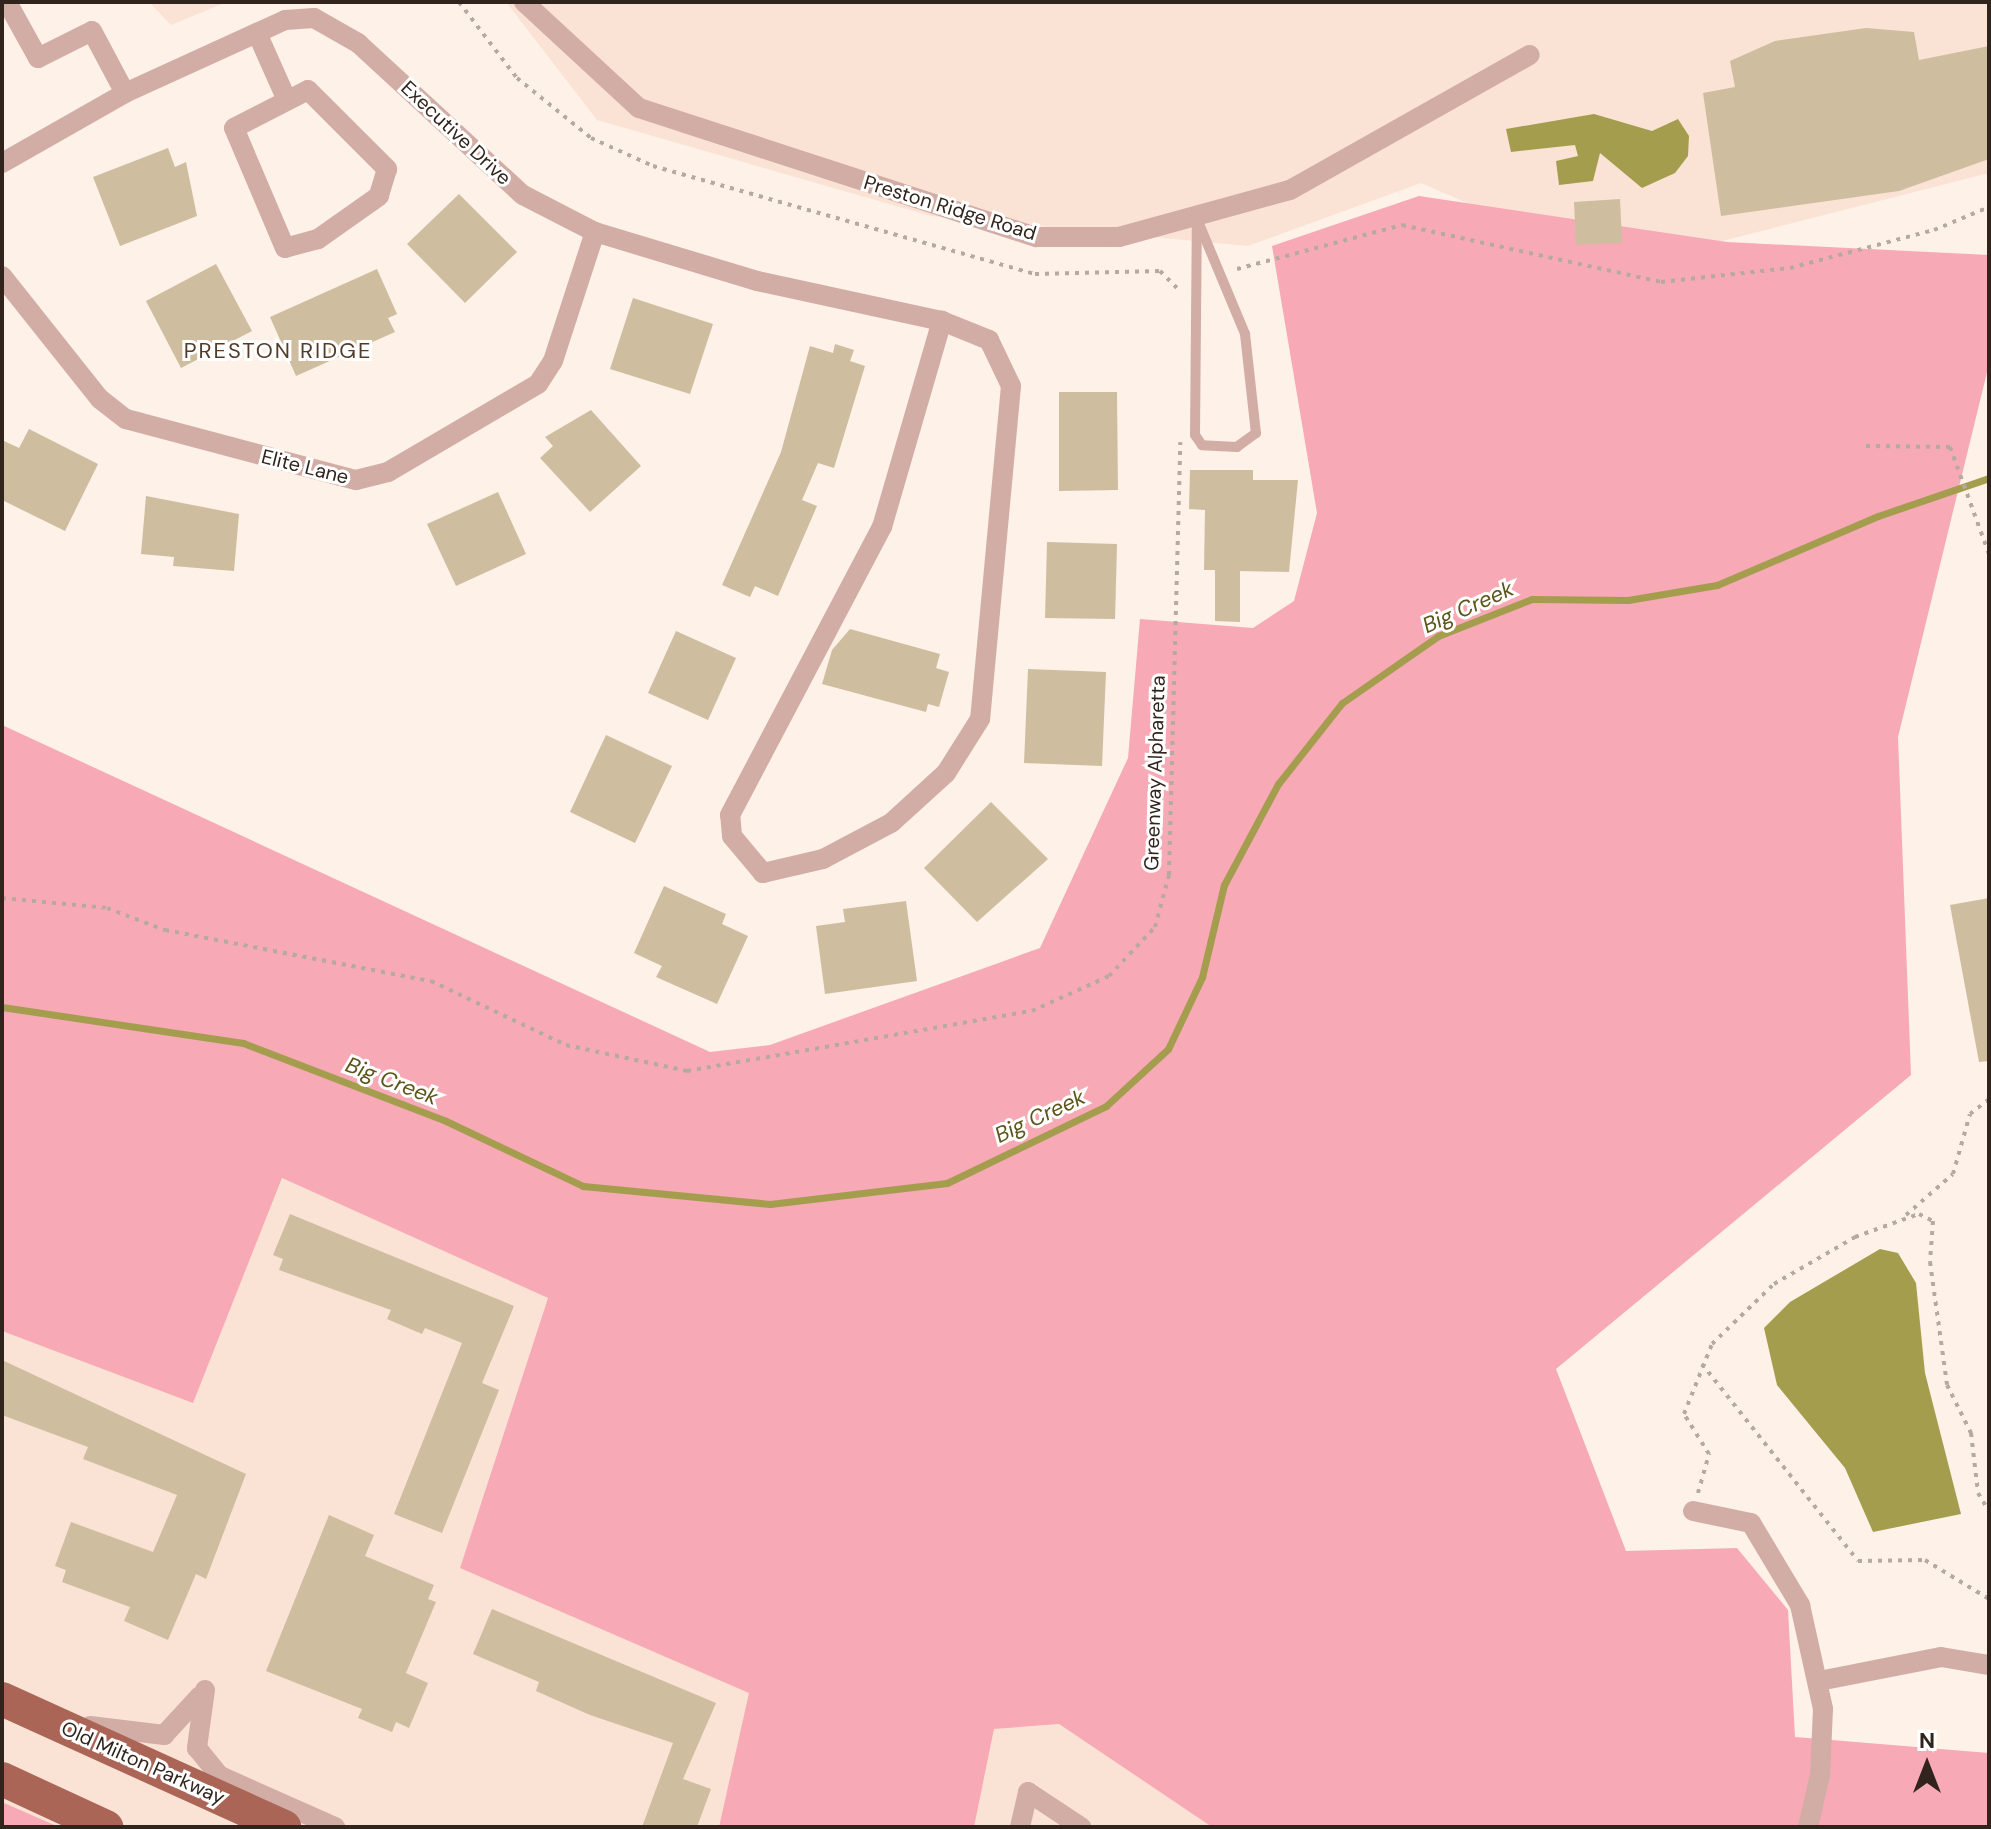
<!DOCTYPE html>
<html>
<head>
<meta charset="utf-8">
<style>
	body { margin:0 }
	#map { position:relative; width:1991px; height:1829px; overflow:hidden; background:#fdf1e8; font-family:"DM Sans",sans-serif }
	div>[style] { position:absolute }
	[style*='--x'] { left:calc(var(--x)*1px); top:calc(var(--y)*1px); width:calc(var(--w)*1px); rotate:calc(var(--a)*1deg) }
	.built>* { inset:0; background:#fae3d4 }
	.green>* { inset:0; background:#f7a9b6 }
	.water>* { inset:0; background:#a49d4e }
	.stream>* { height:7px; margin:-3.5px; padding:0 3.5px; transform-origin:3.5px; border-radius:3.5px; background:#a49d4e }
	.building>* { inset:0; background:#cfbda0 }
	.path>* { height:4px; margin-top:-2px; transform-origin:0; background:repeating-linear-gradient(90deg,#b5a9a1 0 4px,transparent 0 10px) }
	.service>* { height:10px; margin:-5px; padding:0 5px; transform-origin:5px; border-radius:5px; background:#d2ada5 }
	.minor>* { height:20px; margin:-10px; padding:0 10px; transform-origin:10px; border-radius:10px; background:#d2ada5 }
	.trunk>* { height:34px; margin:-17px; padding:0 17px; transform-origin:17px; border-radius:17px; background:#ab6557 }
	span { translate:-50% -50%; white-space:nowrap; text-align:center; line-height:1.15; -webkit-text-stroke:6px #fff; paint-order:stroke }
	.street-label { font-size:20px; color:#30241d }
	.neighbourhood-label { font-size:22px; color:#543c2b; letter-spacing:2px }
	.water-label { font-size:22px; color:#5b551a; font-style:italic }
	.frame { position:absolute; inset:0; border:4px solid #30241d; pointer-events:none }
	.north { position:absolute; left:1887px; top:1725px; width:80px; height:80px; -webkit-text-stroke:6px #fff; paint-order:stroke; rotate:0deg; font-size:22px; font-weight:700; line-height:32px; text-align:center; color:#30241d }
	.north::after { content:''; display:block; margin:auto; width:28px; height:36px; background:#30241d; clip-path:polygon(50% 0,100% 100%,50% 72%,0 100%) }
</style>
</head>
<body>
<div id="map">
	<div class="built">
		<i style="clip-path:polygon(149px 2px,227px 2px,171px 25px)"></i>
		<i style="clip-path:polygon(506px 2px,1989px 2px,1989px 173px,1660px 257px,1577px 251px,1421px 183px,1248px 246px,931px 216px,597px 120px)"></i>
		<i style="clip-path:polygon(282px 1178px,548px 1298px,460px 1568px,750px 1693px,719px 1827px,59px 1827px,2px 1802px,2px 1331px,193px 1402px)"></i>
		<i style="clip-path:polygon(1059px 1724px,1212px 1827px,974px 1827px,994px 1729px)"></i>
	</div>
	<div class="green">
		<i style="clip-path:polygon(1419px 196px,1727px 242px,1989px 255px,1989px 364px,1898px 737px,1911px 1075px,1556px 1369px,1626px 1551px,1737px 1548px,1788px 1610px,1795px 1737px,1989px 1753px,1989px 1827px,1212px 1827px,1059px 1724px,994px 1729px,974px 1827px,719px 1827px,749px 1693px,460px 1568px,548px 1298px,282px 1178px,193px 1403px,2px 1331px,2px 725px,710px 1052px,770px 1045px,1040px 948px,1128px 758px,1140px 619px,1253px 628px,1294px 601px,1317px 513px,1272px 246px)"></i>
		<i style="clip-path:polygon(2px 1802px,59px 1827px,2px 1827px)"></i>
	</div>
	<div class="water">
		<i style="clip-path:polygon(1594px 114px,1652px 131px,1678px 119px,1689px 136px,1688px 156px,1675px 173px,1642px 188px,1600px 153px,1593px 181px,1559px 185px,1556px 161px,1578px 156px,1575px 145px,1511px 152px,1506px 129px)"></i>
		<i style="clip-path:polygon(1880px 1249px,1898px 1253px,1916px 1283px,1925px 1373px,1961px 1514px,1873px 1532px,1845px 1468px,1777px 1385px,1764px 1328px,1790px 1302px)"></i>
	</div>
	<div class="stream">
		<i style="--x:2;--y:1007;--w:244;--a:8.5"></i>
		<i style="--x:243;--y:1043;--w:217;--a:21"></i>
		<i style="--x:446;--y:1121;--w:152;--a:25.4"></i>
		<i style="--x:583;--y:1186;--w:188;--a:5.5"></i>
		<i style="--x:770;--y:1204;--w:178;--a:-6.8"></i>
		<i style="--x:947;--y:1183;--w:177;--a:-25.8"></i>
		<i style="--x:1106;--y:1106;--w:84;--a:-42.6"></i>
		<i style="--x:1168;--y:1049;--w:80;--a:-64.7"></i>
		<i style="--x:1202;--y:977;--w:95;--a:-76.6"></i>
		<i style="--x:1224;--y:885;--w:115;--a:-61.9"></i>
		<i style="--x:1278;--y:784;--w:103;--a:-51.7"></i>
		<i style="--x:1342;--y:703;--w:117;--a:-34.9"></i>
		<i style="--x:1438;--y:636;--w:101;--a:-21.5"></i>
		<i style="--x:1532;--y:599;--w:96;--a:0.6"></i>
		<i style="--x:1628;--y:600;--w:90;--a:-9.6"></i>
		<i style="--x:1717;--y:585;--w:175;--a:-23.2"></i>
		<i style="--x:1878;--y:516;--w:117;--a:-18.9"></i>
	</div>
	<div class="building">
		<i style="clip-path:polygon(1866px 28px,1914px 32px,1919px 60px,1989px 46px,1989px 159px,1899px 191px,1721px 216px,1703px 93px,1735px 87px,1730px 61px,1775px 41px)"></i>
		<i style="clip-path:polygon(168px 148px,175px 167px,186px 162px,197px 216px,120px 246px,93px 177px)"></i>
		<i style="clip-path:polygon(459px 194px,517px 252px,465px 303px,407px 244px)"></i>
		<i style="clip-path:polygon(1620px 199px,1622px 243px,1576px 245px,1574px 202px)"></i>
		<i style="clip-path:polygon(216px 264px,252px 331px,181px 368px,146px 301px)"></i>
		<i style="clip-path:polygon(377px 269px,397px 314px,388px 318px,395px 332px,296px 376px,270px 317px)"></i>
		<i style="clip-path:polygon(633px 298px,713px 324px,690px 394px,610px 369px)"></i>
		<i style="clip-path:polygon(835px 344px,854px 350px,850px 361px,865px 366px,834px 468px,818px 463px,802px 500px,817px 506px,778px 596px,755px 586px,750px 597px,722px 585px,781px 452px,810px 346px,833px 353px)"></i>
		<i style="clip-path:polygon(1059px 392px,1117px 392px,1118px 490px,1059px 491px)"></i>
		<i style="clip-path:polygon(591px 410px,641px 466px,590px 512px,540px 458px,553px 446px,545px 437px)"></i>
		<i style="clip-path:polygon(29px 429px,98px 464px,65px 531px,2px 500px,2px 440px,19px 448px)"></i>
		<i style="clip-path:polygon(1190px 470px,1253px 470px,1253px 480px,1298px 480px,1289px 572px,1240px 571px,1240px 622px,1215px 621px,1215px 570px,1204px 570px,1205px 510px,1189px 509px)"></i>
		<i style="clip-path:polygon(498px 492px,526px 554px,456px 586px,427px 524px)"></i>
		<i style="clip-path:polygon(146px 496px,239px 514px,234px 571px,173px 566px,174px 557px,141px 554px)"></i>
		<i style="clip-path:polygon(1047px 542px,1117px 544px,1115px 619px,1045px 618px)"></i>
		<i style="clip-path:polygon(850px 629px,940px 654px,936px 668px,949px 672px,939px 707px,928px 704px,926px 712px,822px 684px,832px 650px)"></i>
		<i style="clip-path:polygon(676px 631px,736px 658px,708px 720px,648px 693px)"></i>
		<i style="clip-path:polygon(1028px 669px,1106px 672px,1102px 766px,1024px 763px)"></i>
		<i style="clip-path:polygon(606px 735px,672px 766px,635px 843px,570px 812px)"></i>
		<i style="clip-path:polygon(991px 802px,1048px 859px,977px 922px,924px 868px)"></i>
		<i style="clip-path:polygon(664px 886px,726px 914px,722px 924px,748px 936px,717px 1004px,656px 977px,662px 966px,634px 953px)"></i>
		<i style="clip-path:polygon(1989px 898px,1989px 1061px,1979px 1062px,1950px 905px)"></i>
		<i style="clip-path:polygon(906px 901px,917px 981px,825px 994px,816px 926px,845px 922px,843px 909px)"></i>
		<i style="clip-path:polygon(290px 1214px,514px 1306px,482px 1383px,499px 1390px,442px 1533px,394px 1514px,462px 1343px,425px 1328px,422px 1334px,387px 1319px,391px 1310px,279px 1270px,283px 1259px,273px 1255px)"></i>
		<i style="clip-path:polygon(2px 1360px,246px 1474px,206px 1579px,196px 1574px,168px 1640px,124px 1621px,130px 1607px,62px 1582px,66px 1570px,55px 1566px,71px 1522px,153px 1552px,177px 1495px,83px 1459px,88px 1447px,2px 1415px)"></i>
		<i style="clip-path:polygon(329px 1515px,374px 1535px,365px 1556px,434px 1585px,428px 1599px,436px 1602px,406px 1673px,428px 1683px,409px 1728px,396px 1722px,392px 1732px,358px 1718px,362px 1709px,266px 1671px)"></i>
		<i style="clip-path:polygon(492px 1609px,716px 1703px,683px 1779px,711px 1789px,697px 1827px,642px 1827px,673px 1743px,590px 1715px,536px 1691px,539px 1682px,473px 1654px)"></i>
	</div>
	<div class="path">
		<i style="--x:459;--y:2;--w:96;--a:52.7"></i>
		<i style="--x:517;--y:78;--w:95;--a:39"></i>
		<i style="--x:591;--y:138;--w:68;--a:24.3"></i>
		<i style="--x:653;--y:166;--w:397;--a:15.8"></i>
		<i style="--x:1035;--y:274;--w:125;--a:-1.4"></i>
		<i style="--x:1160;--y:271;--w:24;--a:45"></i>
		<i style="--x:1237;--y:269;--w:171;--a:-14.9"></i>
		<i style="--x:1402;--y:225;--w:265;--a:12.4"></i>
		<i style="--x:1661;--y:282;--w:130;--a:-6.2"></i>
		<i style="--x:1790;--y:268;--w:149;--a:-14.8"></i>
		<i style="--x:1934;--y:230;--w:60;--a:-22.7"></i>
		<i style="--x:1866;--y:446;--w:84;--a:0.7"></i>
		<i style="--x:1950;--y:447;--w:114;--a:70"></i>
		<i style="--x:2;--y:898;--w:105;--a:5.4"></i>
		<i style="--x:107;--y:908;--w:62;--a:20.8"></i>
		<i style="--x:165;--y:930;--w:271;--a:10.9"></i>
		<i style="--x:431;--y:981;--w:149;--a:25.4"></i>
		<i style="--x:566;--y:1045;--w:124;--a:12.1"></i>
		<i style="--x:687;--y:1071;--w:350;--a:-9.9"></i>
		<i style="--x:1032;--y:1011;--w:85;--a:-24.4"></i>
		<i style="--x:1109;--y:976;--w:67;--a:-46.8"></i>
		<i style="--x:1155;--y:927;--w:54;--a:-74.9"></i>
		<i style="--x:1169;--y:875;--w:433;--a:-88.5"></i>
		<i style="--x:1906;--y:1215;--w:62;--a:-41.1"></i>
		<i style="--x:1953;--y:1174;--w:62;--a:-74.2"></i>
		<i style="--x:1970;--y:1114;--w:24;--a:-38"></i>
		<i style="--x:1702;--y:1364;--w:251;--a:51.6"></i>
		<i style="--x:1858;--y:1561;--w:67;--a:-0.9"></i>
		<i style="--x:1925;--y:1560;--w:75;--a:31.4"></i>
		<i style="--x:1698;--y:1493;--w:41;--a:-74.2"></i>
		<i style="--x:1709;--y:1454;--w:47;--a:-122"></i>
		<i style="--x:1684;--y:1414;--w:75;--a:-68.2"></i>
		<i style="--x:1712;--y:1344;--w:86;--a:-44.1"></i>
		<i style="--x:1774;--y:1284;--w:94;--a:-30.1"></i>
		<i style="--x:1855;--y:1237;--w:68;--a:-19.8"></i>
		<i style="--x:1919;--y:1214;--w:16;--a:27"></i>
		<i style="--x:1933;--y:1221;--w:41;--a:94.2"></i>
		<i style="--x:1930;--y:1262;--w:124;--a:82.1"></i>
		<i style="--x:1947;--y:1385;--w:54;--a:63.4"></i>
		<i style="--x:1971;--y:1433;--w:60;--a:83.3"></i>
		<i style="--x:1978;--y:1493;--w:21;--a:59"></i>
	</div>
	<div class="service">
		<i style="--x:1197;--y:219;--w:125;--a:67.3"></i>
		<i style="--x:1245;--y:334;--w:100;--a:83.7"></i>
		<i style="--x:1256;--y:433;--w:24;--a:144"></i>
		<i style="--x:1237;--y:447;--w:35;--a:-177"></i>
		<i style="--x:1202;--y:445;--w:12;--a:-125"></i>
		<i style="--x:1195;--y:435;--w:216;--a:-89.5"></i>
	</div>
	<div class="minor">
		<i style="--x:7;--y:2;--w:64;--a:61"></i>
		<i style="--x:38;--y:58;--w:60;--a:-26.6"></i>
		<i style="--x:92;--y:31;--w:70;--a:62"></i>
		<i style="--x:524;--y:2;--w:156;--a:42.7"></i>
		<i style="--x:639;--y:108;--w:418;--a:18"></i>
		<i style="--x:1037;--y:237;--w:82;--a:0"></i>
		<i style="--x:1119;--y:237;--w:177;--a:-15.4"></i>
		<i style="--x:1290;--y:190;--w:275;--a:-29.4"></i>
		<i style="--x:257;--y:33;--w:69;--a:66"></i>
		<i style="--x:308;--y:90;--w:112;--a:45"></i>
		<i style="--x:387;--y:169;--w:28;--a:107"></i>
		<i style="--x:379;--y:196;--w:75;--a:144.8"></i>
		<i style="--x:318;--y:239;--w:34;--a:165"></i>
		<i style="--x:285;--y:248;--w:130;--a:-113"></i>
		<i style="--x:234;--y:128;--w:83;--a:-27.2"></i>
		<i style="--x:2;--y:163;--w:142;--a:-29.6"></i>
		<i style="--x:125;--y:93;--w:176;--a:-24.5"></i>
		<i style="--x:285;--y:20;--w:29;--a:-4"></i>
		<i style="--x:314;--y:18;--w:51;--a:29.6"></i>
		<i style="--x:358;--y:43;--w:224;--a:42.7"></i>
		<i style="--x:523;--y:195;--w:81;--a:27.2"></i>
		<i style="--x:595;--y:232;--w:169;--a:16.8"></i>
		<i style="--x:757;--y:281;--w:189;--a:12.2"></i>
		<i style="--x:2;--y:276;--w:157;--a:51.5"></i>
		<i style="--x:100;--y:399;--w:33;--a:38"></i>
		<i style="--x:126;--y:419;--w:238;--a:14.9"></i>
		<i style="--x:356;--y:480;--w:33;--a:-14"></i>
		<i style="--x:388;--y:472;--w:174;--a:-30.4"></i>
		<i style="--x:538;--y:384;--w:27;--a:-57"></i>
		<i style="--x:553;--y:361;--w:136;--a:-72"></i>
		<i style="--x:942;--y:321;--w:51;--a:22"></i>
		<i style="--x:989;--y:340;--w:51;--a:64.4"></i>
		<i style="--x:1011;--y:386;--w:334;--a:95.3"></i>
		<i style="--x:980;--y:719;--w:64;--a:122.2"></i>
		<i style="--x:946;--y:773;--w:74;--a:137.7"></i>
		<i style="--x:891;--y:823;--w:77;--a:152.1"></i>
		<i style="--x:823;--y:859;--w:62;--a:166.9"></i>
		<i style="--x:763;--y:873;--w:48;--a:-130"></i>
		<i style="--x:732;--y:836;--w:21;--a:-95"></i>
		<i style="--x:730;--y:815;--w:326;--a:-62.2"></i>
		<i style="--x:882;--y:527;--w:215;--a:-73.8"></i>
		<i style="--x:1693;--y:1511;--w:59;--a:11.7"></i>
		<i style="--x:1751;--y:1523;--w:96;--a:59.1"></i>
		<i style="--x:1800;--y:1605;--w:107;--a:77.5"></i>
		<i style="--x:1823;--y:1709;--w:66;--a:92.6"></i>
		<i style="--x:1820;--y:1775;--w:53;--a:103"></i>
		<i style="--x:1819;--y:1681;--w:124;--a:-11.1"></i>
		<i style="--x:1941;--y:1657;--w:49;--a:9.5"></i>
		<i style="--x:205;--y:1690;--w:59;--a:97.9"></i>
		<i style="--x:197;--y:1748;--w:36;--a:51"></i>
		<i style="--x:220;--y:1776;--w:126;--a:23.9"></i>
		<i style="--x:90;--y:1726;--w:75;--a:6.9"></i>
		<i style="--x:164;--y:1735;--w:53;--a:-47.3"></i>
		<i style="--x:1020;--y:1827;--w:36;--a:-77"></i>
		<i style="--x:1028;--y:1792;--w:64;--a:33.4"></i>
	</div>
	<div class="trunk">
		<i style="--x:2;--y:1699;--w:310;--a:24.4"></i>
		<i style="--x:2;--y:1779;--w:115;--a:24.8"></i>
	</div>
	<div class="street-label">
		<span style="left:456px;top:133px;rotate:43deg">Executive Drive</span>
		<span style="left:950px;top:208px;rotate:17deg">Preston Ridge Road</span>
		<span style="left:305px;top:467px;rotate:14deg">Elite Lane</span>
		<span style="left:1155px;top:773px;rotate:-88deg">Greenway Alpharetta</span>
		<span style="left:143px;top:1763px;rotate:24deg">Old Milton Parkway</span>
	</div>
	<div class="neighbourhood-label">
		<span style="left:278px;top:351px">PRESTON RIDGE</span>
	</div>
	<div class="water-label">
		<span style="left:1468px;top:607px;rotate:-24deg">Big Creek</span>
		<span style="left:392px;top:1081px;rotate:21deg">Big Creek</span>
		<span style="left:1040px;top:1116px;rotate:-25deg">Big Creek</span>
	</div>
	<div class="frame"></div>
	<div class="north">N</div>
</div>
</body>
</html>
